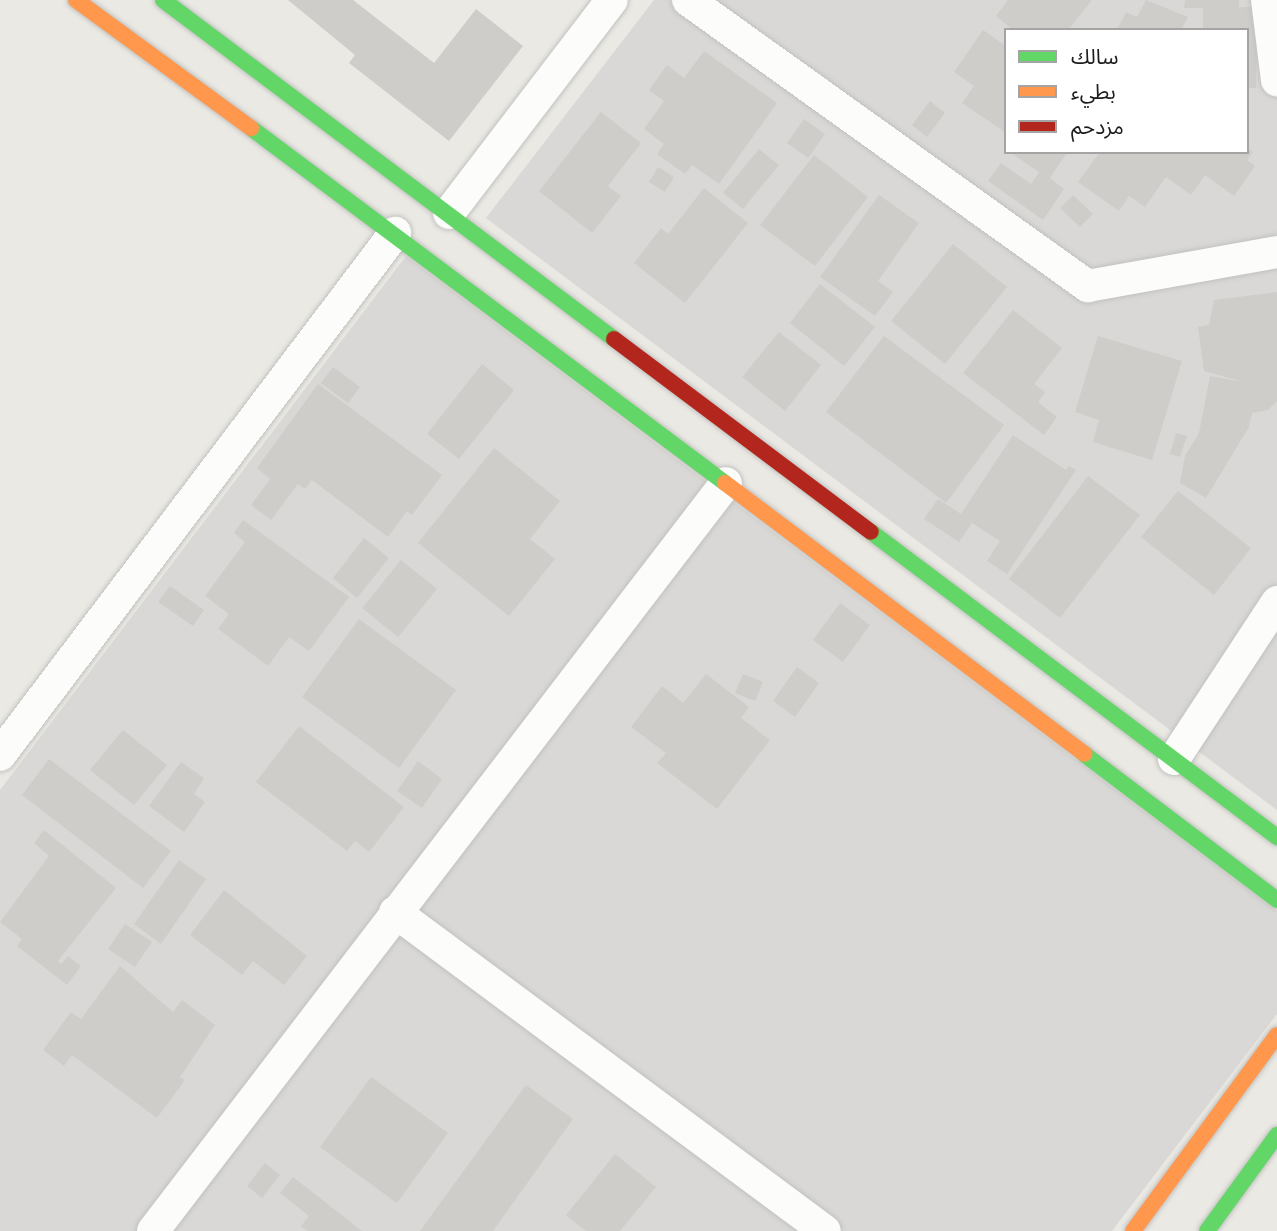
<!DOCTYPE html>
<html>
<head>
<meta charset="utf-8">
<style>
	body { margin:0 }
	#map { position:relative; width:1277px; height:1231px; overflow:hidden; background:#eae9e4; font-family:"Nunito Sans","Noto Sans Arabic",sans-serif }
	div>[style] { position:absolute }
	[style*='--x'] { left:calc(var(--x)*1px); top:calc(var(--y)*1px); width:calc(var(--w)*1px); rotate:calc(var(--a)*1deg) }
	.residential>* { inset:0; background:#d9d8d6 }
	.building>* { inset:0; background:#cecdc9 }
	.roads { filter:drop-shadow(0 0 2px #c1c1bf) drop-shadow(0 0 2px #c1c1bf) }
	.street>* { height:32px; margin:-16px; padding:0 16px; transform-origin:16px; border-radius:16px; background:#fcfcfb }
	.fast>* { height:16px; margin:-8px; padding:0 8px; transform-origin:8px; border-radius:8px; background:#63d668 }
	.slow>* { height:16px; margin:-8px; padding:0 8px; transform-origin:8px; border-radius:8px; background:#ff974d }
	.jam>* { height:16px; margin:-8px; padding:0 8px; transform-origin:8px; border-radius:8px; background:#b3261e }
	span { translate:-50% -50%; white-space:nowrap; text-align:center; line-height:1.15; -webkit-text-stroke:5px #fff; paint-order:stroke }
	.legend { position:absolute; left:1004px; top:28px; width:245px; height:126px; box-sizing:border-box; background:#fff; border:2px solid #a4a4a4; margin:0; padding:9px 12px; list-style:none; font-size:21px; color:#1c1c1c }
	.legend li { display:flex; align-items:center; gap:14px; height:35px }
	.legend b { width:35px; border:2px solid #a4a4a4 }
</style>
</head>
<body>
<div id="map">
	<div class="residential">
		<i style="clip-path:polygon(evenodd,654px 0,1277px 0,1277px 810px,486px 218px,654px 0,1006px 30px,1247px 30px,1247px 152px,1006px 152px,1006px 30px)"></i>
		<i style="clip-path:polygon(406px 256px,1277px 911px,1277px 1014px,1112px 1231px,0 1231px,0 790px)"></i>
	</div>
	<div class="building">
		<i style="clip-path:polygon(288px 0,353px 0,434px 63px,476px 9px,523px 46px,449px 141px,349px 63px,355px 55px)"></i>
		<i style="clip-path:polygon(1008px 0,1092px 0,1068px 30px,1013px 30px,996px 16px)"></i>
		<i style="clip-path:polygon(1146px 0,1188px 17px,1181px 30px,1117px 30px,1126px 12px,1137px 17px)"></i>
		<i style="clip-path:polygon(1185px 0,1239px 0,1239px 7px,1257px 7px,1256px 88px,1247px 88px,1247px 30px,1203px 30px,1203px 8px,1184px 8px)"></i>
		<i style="clip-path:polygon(983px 30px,1006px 46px,1006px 133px,962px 103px,974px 86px,954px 72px)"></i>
		<i style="clip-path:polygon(704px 51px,777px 103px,719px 184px,692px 165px,685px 174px,657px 154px,664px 144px,644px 129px,664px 101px,649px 90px,667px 65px,684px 78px)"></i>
		<i style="clip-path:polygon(930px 101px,945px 113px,927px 137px,912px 125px)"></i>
		<i style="clip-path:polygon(601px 112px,641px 143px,608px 186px,621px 196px,592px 233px,539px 191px)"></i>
		<i style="clip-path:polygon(804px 119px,825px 134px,808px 158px,787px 143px)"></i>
		<i style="clip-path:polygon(1247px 148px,1253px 152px,1247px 160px,1255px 166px,1234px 196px,1205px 175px,1191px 195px,1166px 177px,1145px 207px,1129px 196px,1119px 211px,1078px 182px,1100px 152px,1247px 152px)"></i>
		<i style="clip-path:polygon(759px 149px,779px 165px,743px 209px,723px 193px)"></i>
		<i style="clip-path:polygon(1010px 152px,1066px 154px,1050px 178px,1064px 189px,1043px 220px,988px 181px,1001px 163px,1031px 184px,1039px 172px)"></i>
		<i style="clip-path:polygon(814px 155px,868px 197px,815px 266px,760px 225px)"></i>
		<i style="clip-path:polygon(658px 167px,674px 177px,665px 192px,649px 182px)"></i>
		<i style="clip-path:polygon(704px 188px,748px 223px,685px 303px,634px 263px,661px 228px,668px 234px)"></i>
		<i style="clip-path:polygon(879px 195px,919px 223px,878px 281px,893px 292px,875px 316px,820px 277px)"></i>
		<i style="clip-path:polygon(1073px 195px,1093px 214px,1080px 227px,1060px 208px)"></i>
		<i style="clip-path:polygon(953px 244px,1007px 287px,945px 364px,891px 321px)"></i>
		<i style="clip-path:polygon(820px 284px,875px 327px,844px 366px,790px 323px)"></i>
		<i style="clip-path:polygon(1277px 292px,1277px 401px,1268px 410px,1252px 413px,1249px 427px,1206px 498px,1180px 483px,1185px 456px,1199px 433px,1210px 376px,1244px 382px,1204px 371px,1198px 327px,1209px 325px,1214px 300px)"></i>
		<i style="clip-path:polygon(1013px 310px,1062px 348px,1034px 384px,1045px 392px,1038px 402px,1057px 417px,1044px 435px,963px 373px)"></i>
		<i style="clip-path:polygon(779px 332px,821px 365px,785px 411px,742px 377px)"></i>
		<i style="clip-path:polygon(884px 336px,1004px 425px,946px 503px,826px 412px)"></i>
		<i style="clip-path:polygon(1098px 336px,1182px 361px,1152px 460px,1093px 442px,1099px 420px,1075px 412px)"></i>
		<i style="clip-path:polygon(482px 364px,514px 390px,459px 459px,427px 434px)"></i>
		<i style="clip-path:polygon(333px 367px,360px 387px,348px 403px,321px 383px)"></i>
		<i style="clip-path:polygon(318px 384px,442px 475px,412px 515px,407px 511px,388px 537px,312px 480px,305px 489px,298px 484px,271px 520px,251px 505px,270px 479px,257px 468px)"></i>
		<i style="clip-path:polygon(1176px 433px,1187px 436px,1180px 457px,1170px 454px)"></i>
		<i style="clip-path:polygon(1013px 435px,1066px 470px,1069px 466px,1076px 470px,1007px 574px,987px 561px,1000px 541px,972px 523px,959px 542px,924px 519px,938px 499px,961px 514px)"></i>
		<i style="clip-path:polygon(494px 448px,560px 501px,530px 539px,555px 559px,509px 616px,418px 543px)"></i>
		<i style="clip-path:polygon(1088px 476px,1140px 515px,1060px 618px,1009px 579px)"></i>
		<i style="clip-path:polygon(1178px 491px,1251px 548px,1214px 595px,1141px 537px)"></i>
		<i style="clip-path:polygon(243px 520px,349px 597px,309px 651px,289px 637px,268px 666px,218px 629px,229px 614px,205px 596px,245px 542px,234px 533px)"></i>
		<i style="clip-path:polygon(364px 538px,389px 558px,357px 598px,333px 578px)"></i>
		<i style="clip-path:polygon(401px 560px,437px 589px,398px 637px,362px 608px)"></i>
		<i style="clip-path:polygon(170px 586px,204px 610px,193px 626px,158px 602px)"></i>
		<i style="clip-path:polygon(840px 603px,870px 625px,843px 662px,813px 640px)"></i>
		<i style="clip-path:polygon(359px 619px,456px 690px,399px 768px,302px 697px)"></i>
		<i style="clip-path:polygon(797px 667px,819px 683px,795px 717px,773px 701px)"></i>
		<i style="clip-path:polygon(706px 674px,749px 707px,741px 718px,770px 740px,717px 809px,657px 763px,666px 753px,631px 727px,662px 686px,683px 703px)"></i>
		<i style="clip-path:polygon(743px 674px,763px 682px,755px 701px,735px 693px)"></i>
		<i style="clip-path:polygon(299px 726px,404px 807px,369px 852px,355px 841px,347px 851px,256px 782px)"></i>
		<i style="clip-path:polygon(123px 730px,167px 765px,134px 805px,90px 770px)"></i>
		<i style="clip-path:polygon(49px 759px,171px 851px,143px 888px,22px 795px)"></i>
		<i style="clip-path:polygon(418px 761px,442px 779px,422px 808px,397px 791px)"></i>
		<i style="clip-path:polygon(181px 762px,204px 778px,194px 794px,205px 802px,184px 832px,149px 806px)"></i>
		<i style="clip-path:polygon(44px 830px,116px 888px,58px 961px,61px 964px,68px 956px,81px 966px,67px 985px,17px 946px,22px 939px,0 922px,49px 856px,34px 843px)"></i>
		<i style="clip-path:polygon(179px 860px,206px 879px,161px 944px,134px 924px)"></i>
		<i style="clip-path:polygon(224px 890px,307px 956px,284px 985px,253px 961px,242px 975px,190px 935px)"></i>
		<i style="clip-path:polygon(125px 924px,152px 942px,135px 967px,108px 949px)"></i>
		<i style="clip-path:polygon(120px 966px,173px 1012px,182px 1000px,215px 1025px,180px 1077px,185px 1080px,157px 1118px,72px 1055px,64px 1066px,43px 1050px,71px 1012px,81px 1019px)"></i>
		<i style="clip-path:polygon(371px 1077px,448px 1133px,397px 1203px,320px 1147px)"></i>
		<i style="clip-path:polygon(526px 1085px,573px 1119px,493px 1231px,420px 1231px)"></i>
		<i style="clip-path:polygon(615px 1154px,656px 1187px,620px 1231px,586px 1231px,566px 1215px)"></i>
		<i style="clip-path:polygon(265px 1163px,280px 1175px,262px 1198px,247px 1186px)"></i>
		<i style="clip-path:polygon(293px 1177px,362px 1231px,308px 1231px,301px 1226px,309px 1216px,280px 1193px)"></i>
	</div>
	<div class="roads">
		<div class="street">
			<i style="--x:688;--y:0;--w:492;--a:35.6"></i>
			<i style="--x:1088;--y:286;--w:192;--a:-10.2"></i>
			<i style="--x:1267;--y:0;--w:81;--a:82.9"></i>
			<i style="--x:449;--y:213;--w:268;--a:-52.6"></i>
			<i style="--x:0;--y:755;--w:655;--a:-52.89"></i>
			<i style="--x:1174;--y:759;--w:188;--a:-56.7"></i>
			<i style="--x:395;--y:912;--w:535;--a:36.57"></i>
			<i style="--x:153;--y:1231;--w:942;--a:-52.55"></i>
		</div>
		<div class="fast">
			<i style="--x:163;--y:0;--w:564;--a:36.93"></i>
			<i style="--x:251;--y:128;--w:592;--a:36.83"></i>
			<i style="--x:871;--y:532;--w:508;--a:36.92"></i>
			<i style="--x:1084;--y:754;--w:242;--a:37.1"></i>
			<i style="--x:1207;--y:1231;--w:119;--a:-53.9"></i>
		</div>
		<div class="slow">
			<i style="--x:76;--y:0;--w:217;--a:36.2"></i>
			<i style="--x:725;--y:483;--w:450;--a:37"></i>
			<i style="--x:1133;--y:1231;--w:243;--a:-53.7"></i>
		</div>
		<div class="jam">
			<i style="--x:614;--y:339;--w:321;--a:36.9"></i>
		</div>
	</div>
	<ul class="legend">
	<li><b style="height:9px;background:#63d668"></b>سالك</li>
	<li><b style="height:9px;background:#ff974d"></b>بطيء</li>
	<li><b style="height:9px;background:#b3261e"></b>مزدحم</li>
	</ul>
</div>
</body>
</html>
